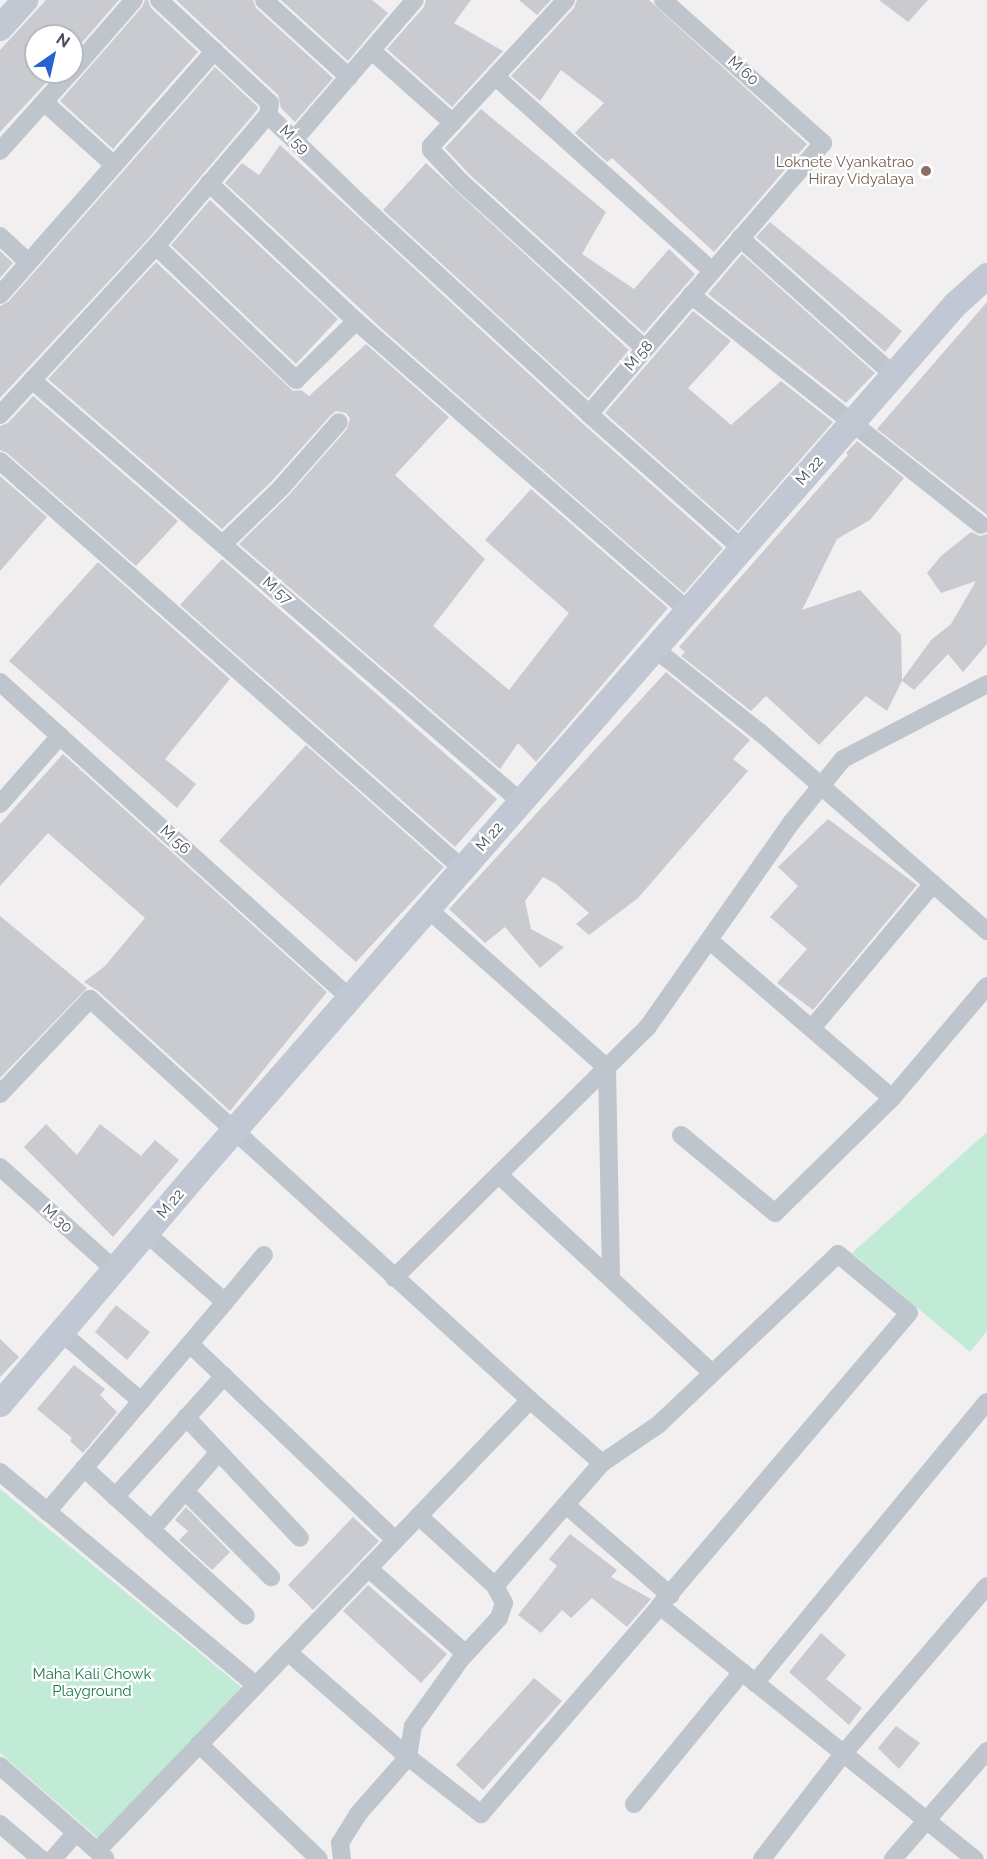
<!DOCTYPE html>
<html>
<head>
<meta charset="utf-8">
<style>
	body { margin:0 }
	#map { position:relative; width:987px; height:1859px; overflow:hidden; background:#f1efef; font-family:Raleway,sans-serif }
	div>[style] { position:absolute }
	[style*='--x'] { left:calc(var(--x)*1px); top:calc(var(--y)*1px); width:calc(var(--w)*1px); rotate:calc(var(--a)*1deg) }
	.green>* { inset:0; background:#c1ebd6 }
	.building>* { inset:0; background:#c9cbd1 }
	.street>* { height:18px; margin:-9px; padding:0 9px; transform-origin:9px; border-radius:9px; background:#bfc5cd }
	.secondary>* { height:26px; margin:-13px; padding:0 13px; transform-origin:13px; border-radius:13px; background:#c1c8d4 }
	.dots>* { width:16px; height:16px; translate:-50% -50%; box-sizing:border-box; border:3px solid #fff; border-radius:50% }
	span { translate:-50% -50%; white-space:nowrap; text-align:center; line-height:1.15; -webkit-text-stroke:4.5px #fff; paint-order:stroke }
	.street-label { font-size:15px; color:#49505b }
	.education-label { font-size:15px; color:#785e54 }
	.right { translate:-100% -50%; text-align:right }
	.park-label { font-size:15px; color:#1f7754 }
	.north { position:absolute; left:24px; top:24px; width:60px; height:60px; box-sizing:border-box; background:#fff; border:2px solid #b6b9bd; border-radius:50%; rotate:34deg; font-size:16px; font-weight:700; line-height:24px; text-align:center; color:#49505b }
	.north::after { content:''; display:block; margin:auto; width:21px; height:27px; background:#2861d3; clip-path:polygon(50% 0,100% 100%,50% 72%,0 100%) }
</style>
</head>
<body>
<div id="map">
	<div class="green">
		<i style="clip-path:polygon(987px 1132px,987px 1331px,970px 1352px,852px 1253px)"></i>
		<i style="clip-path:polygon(0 1489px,245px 1690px,99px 1839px,0 1753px)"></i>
	</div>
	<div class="building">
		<i style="clip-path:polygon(46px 0,119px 0,72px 54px,72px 36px,36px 36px,36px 72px,56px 72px,0 132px,0 50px)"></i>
		<i style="clip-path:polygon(145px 0,148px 0,151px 8px,198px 52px,113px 149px,60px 101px,142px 7px)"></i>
		<i style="clip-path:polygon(176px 0,253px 0,256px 8px,333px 78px,295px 122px,281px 108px,278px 95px)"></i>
		<i style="clip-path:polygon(281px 0,372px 0,388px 13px,348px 61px)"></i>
		<i style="clip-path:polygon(426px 0,471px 0,454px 23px,503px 51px,452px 107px,387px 49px,424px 7px)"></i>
		<i style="clip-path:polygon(519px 0,551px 0,537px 15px)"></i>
		<i style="clip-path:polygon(577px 0,649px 0,807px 144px,714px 252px,612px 158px,607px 162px,575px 133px,604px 103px,561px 70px,540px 101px,511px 76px,574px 8px)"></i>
		<i style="clip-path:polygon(879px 0,928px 0,908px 22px)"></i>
		<i style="clip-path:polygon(215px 67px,258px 107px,257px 110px,148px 239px,0 398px,0 306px,8px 302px)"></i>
		<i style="clip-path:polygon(481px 109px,606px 212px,582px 254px,634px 289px,669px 249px,695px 274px,644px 333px,469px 174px,445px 148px)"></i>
		<i style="clip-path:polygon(280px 145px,581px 422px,723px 548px,684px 593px,382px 329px,225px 183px,242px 163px,259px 175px)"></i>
		<i style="clip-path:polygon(426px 163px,629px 350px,588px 398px,383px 210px)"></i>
		<i style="clip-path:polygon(210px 200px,338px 319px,296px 364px,171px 245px)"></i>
		<i style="clip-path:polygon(770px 222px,902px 331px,885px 352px,756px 237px)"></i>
		<i style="clip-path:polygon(0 251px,13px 263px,0 278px)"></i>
		<i style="clip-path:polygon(742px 254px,875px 373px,846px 403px,708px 294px)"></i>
		<i style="clip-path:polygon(156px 262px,293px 391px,301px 390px,309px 396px,366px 344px,449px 417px,395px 475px,485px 559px,433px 626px,509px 690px,569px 613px,485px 540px,531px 489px,668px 608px,536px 762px,518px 743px,500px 769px,239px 544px,288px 496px,347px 429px,350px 419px,346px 413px,336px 411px,331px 415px,272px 481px,222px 529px,48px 379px)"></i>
		<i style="clip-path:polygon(987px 302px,987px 515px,877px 429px)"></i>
		<i style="clip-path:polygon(693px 311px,731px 341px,688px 388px,731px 425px,781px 381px,833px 422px,738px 531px,605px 413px)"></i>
		<i style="clip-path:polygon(33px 396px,178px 521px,136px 566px,7px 453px,0 450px,0 426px,8px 423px)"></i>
		<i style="clip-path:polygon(857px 441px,904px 478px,870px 520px,837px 539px,802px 610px,860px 590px,901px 635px,902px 680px,931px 640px,951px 624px,976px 581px,941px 593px,927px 573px,941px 556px,971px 532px,980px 536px,987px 534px,987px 644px,963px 672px,948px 654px,914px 690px,902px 681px,887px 711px,866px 696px,819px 745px,766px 696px,751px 711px,681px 656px,685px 652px,679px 647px,848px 455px,846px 453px)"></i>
		<i style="clip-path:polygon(0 476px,47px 517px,0 571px)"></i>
		<i style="clip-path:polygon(222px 559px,497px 799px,455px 847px,180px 605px)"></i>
		<i style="clip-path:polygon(98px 562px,230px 679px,165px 759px,196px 784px,177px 808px,9px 661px)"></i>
		<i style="clip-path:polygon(666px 672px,750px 740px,733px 759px,748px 771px,638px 898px,589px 935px,576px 924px,589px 913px,556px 884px,543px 877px,525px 901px,531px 929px,564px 947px,540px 968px,505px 927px,485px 943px,449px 909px)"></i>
		<i style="clip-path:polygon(306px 745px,444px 867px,356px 962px,219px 841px)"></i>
		<i style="clip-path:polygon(63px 754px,327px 992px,230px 1111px,98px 991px,84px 982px,105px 966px,145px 918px,48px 833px,0 886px,0 824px)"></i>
		<i style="clip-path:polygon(828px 819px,917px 885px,813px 1010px,777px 983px,807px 949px,770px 917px,798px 886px,778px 867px)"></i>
		<i style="clip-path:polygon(0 916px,87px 988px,0 1078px)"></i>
		<i style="clip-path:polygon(46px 1124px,77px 1155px,100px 1124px,141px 1156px,155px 1140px,179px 1160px,113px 1237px,24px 1147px)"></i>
		<i style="clip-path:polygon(116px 1305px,150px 1332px,127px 1360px,95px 1332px)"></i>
		<i style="clip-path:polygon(0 1339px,19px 1357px,0 1377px)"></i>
		<i style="clip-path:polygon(74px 1365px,105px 1389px,100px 1395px,117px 1412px,83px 1453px,70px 1441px,72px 1438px,37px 1409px)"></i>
		<i style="clip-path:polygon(186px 1507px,230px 1552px,212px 1570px,179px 1540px,188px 1531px,175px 1520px)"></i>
		<i style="clip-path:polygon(353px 1517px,379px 1541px,313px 1610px,288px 1585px)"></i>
		<i style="clip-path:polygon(570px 1534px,617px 1570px,611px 1577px,651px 1599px,627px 1627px,592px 1598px,571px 1618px,562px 1610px,541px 1633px,518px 1615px,557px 1566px,549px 1559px)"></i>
		<i style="clip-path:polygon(368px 1585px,447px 1654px,421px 1683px,343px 1611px)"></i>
		<i style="clip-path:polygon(821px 1633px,846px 1655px,826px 1679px,862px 1708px,849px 1725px,789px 1672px)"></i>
		<i style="clip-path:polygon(534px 1678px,562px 1701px,483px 1790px,456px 1765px)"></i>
		<i style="clip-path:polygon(896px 1726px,920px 1743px,899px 1769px,878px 1748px)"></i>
	</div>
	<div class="street">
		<i style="--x:159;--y:0;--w:151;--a:42.9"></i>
		<i style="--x:270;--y:103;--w:12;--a:99"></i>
		<i style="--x:264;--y:0;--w:115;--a:42.2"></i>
		<i style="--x:566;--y:0;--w:199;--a:132.8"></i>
		<i style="--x:431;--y:146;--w:4;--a:90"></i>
		<i style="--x:431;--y:150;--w:44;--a:46.8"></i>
		<i style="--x:461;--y:182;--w:248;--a:42.2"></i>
		<i style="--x:663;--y:0;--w:215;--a:41.8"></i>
		<i style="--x:823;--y:143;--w:358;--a:130.8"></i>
		<i style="--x:589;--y:414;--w:204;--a:41.4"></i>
		<i style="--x:372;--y:51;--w:108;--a:41.6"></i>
		<i style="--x:72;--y:71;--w:94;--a:-48.9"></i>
		<i style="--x:496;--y:77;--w:290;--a:41.9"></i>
		<i style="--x:44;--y:102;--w:94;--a:42"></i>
		<i style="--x:294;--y:140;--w:185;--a:-49.2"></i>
		<i style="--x:0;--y:151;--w:106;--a:-48.1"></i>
		<i style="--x:209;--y:183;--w:202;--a:43.2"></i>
		<i style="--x:0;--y:236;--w:38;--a:43"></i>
		<i style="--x:740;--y:238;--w:206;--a:41.7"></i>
		<i style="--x:156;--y:246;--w:194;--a:43.7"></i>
		<i style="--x:296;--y:380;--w:84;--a:-44.5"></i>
		<i style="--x:356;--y:321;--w:442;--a:41.1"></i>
		<i style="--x:0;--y:295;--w:325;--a:-48.7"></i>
		<i style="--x:691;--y:295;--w:370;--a:38.4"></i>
		<i style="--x:32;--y:380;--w:646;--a:40.79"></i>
		<i style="--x:0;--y:415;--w:230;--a:-47.3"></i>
		<i style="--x:156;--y:246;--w:172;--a:-49.5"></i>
		<i style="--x:268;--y:115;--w:141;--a:43.9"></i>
		<i style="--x:370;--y:213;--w:297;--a:42.5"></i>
		<i style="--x:0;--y:461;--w:617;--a:41.39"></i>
		<i style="--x:223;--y:544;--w:79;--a:-44"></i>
		<i style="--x:280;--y:489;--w:89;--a:-48.6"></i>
		<i style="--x:655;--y:649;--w:138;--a:38.5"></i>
		<i style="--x:763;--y:735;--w:298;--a:41.2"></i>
		<i style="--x:0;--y:682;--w:472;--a:42.1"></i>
		<i style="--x:0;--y:804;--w:91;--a:-48.6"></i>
		<i style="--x:428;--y:909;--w:239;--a:41.6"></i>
		<i style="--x:607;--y:1068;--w:210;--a:88.9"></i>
		<i style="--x:710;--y:941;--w:240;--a:40.8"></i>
		<i style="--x:892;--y:1098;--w:147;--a:-49.7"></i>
		<i style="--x:812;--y:1028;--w:188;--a:-50"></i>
		<i style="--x:0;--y:1094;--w:131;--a:-46.5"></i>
		<i style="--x:90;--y:999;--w:595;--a:42.34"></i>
		<i style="--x:530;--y:1400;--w:625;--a:133.83"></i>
		<i style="--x:681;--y:1135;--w:122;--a:39.7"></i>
		<i style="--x:775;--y:1213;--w:164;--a:-44.5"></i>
		<i style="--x:0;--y:1167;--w:154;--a:41.8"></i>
		<i style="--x:499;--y:1175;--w:289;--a:42.9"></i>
		<i style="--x:394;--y:1278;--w:356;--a:-44.7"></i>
		<i style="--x:647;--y:1028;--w:251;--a:-54.9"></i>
		<i style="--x:791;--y:823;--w:82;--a:-50.9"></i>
		<i style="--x:843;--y:759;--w:162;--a:-27.5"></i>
		<i style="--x:225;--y:1302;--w:61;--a:-50.3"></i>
		<i style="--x:61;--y:1332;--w:106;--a:40.8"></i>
		<i style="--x:190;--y:1344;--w:284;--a:43.7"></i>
		<i style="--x:530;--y:1400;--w:96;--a:41.2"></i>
		<i style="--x:186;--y:1417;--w:166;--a:46.7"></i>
		<i style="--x:84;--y:1468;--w:219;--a:42.4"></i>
		<i style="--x:0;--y:1472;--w:333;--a:39.8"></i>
		<i style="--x:185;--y:1491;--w:122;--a:45"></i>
		<i style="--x:115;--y:1497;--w:163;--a:-48"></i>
		<i style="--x:566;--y:1505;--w:138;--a:40.9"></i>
		<i style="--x:47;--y:1512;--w:275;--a:-49.7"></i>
		<i style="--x:225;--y:1302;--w:105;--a:-138.9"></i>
		<i style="--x:151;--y:1530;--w:103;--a:-48.9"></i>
		<i style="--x:368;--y:1568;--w:130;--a:41.3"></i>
		<i style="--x:495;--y:1586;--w:163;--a:-49"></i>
		<i style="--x:602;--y:1463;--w:68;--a:-34.2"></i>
		<i style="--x:658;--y:1425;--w:248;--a:-43.5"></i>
		<i style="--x:838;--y:1254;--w:92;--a:39.7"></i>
		<i style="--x:909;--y:1313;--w:385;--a:130.4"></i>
		<i style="--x:288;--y:1652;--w:159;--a:41.2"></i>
		<i style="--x:755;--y:1683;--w:364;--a:-50.5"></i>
		<i style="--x:199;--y:1744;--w:166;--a:43.8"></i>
		<i style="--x:408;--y:1757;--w:31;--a:-81"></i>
		<i style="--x:413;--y:1726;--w:82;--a:-54.4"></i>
		<i style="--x:461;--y:1659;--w:56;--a:-47.2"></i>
		<i style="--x:499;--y:1618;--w:16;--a:-72"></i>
		<i style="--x:504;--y:1603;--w:19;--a:-118"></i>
		<i style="--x:495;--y:1586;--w:103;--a:-137.4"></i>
		<i style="--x:0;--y:1766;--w:140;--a:41.2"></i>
		<i style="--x:634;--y:1804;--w:171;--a:-50.7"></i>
		<i style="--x:0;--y:1824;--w:54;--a:40.5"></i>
		<i style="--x:53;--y:1859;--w:35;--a:-49"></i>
		<i style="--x:342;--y:1859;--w:16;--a:-97"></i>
		<i style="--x:340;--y:1843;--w:34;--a:-58"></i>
		<i style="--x:358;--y:1814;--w:76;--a:-48.7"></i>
		<i style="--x:408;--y:1757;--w:93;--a:38"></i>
		<i style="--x:481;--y:1814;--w:274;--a:-49.3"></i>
		<i style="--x:660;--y:1606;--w:404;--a:38.8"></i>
		<i style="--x:762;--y:1859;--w:133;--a:-52.4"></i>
		<i style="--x:843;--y:1754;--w:221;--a:-49.4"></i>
		<i style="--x:893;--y:1859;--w:143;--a:-49"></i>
	</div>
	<div class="secondary">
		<i style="--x:0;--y:28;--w:38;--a:-48"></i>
		<i style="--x:0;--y:1404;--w:306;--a:-49.5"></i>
		<i style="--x:199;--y:1171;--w:1150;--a:-48.88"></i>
		<i style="--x:955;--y:305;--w:43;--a:-42.2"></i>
	</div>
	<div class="dots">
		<i style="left:926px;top:171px;background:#8d6e63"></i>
	</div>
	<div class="street-label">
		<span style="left:743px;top:71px;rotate:42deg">M 60</span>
		<span style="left:294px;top:140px;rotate:44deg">M 59</span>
		<span style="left:639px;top:356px;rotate:-49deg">M 58</span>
		<span style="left:810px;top:471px;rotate:-49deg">M 22</span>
		<span style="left:277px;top:591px;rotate:41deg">M 57</span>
		<span style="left:490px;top:837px;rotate:-49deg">M 22</span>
		<span style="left:175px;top:840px;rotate:42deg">M 56</span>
		<span style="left:171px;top:1204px;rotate:-50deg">M 22</span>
		<span style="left:57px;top:1219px;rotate:42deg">M 30</span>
	</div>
	<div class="education-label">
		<span class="right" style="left:914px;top:171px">Loknete Vyankatrao<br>Hiray Vidyalaya</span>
	</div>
	<div class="park-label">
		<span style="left:92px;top:1683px">Maha Kali Chowk<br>Playground</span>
	</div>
	<div class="north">N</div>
</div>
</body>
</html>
